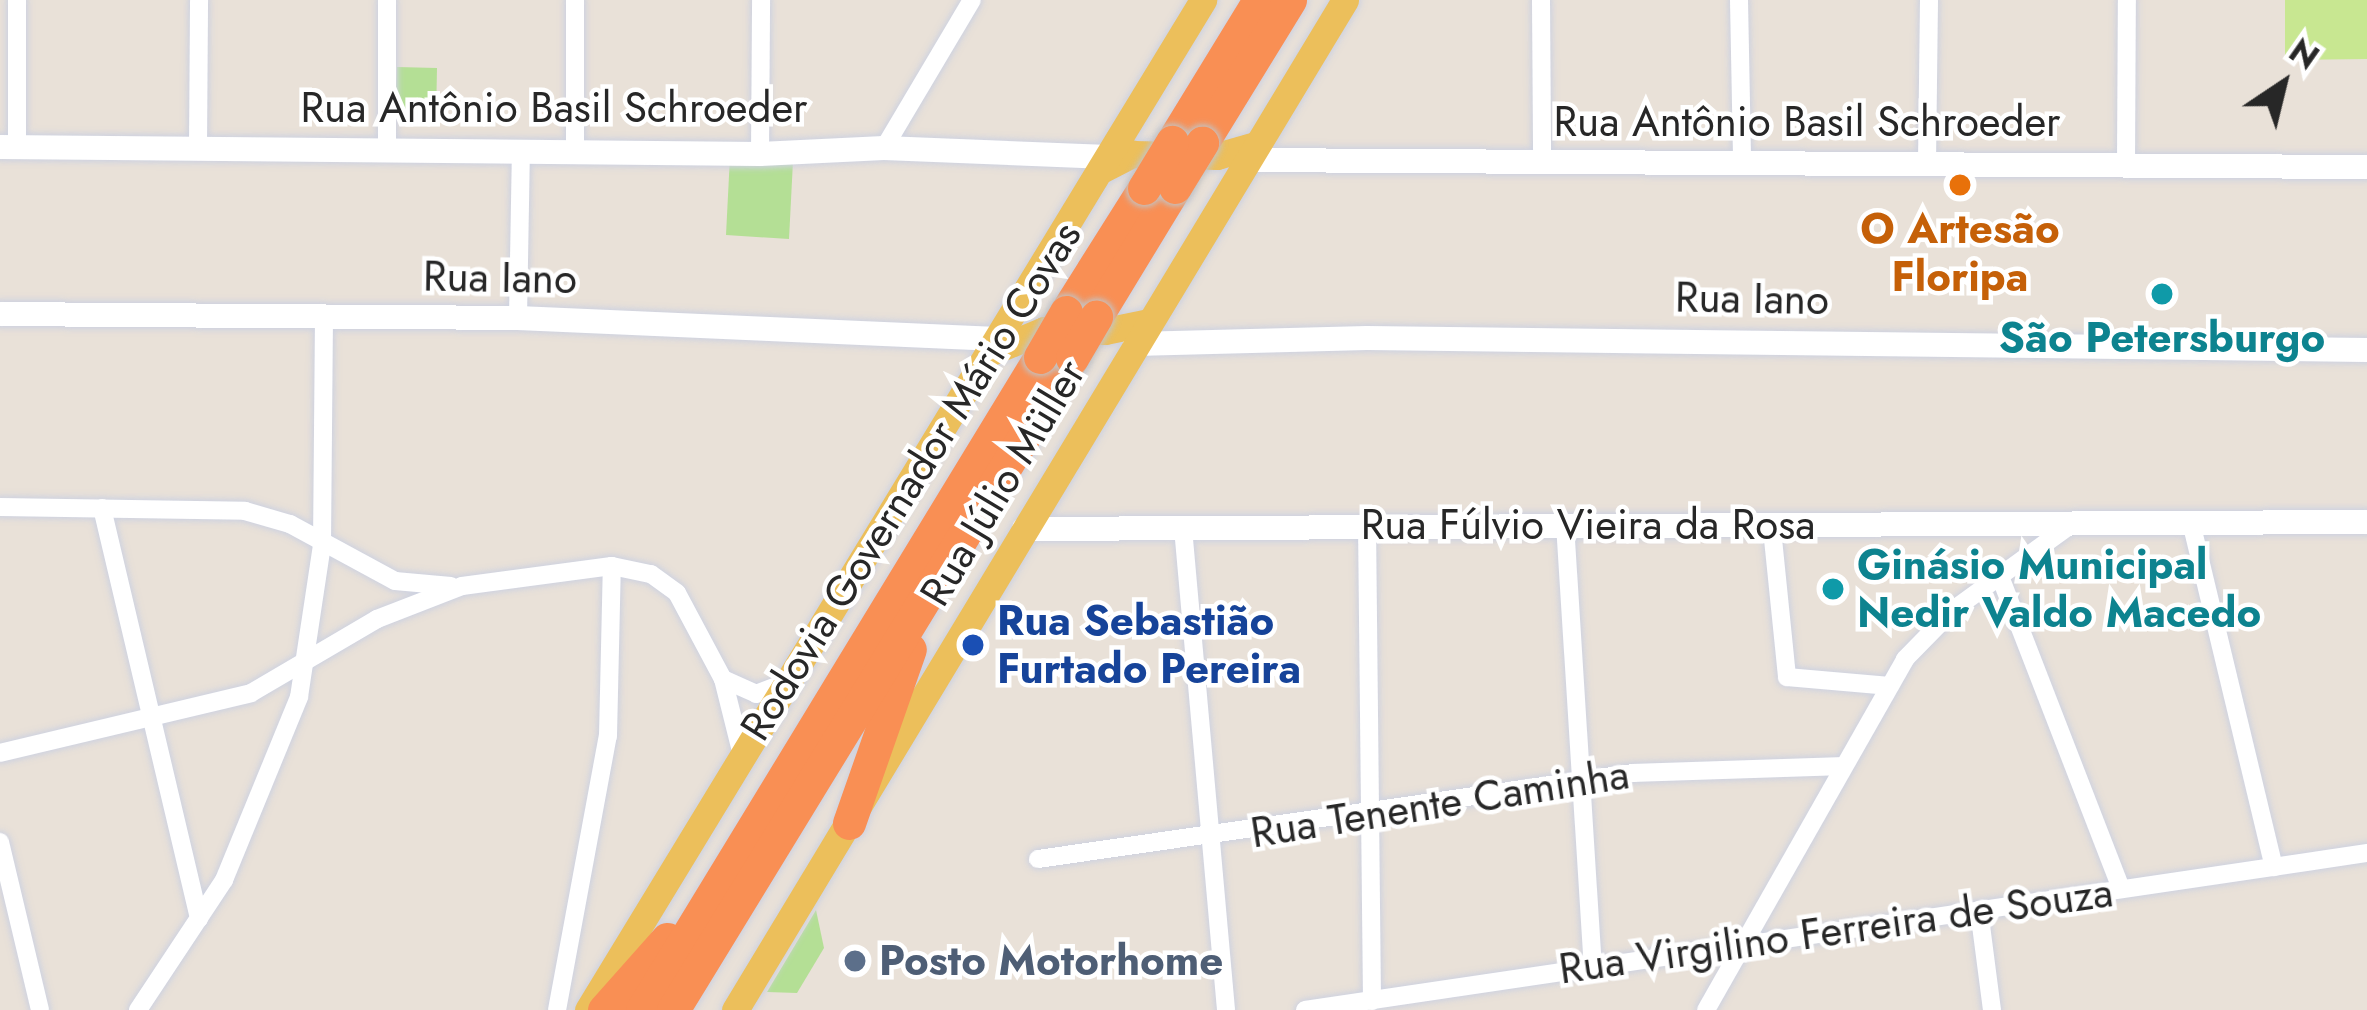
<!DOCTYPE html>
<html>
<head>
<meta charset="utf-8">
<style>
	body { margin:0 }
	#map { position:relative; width:2367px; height:1010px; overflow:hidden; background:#e9e1d8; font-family:Jost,sans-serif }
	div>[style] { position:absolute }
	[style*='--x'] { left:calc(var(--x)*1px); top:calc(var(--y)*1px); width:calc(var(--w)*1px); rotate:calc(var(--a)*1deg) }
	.green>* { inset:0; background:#b4df95 }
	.pitch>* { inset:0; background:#c8e791 }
	.roads { filter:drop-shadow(0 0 3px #ced2e0) drop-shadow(0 0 3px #ced2e0) }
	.street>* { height:18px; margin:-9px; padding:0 9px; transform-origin:9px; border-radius:9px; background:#fff }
	.secondary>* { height:24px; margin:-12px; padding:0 12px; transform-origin:12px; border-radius:12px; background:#fff }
	.primary>* { height:27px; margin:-13.5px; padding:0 13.5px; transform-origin:13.5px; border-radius:13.5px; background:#ecbf5b }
	.highway>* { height:33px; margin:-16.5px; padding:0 16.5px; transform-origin:16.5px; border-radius:16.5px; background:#f98f54 }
	.bridges { filter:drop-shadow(0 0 3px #c3c3c3) drop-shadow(0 0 3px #c3c3c3) }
	.highway-bridge>* { height:33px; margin:-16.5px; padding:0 16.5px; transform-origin:16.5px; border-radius:16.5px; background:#f98f54 }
	.dots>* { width:33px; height:33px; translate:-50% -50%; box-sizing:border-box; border:6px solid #fff; border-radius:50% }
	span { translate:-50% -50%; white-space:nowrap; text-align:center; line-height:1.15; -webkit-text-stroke:9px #fff; paint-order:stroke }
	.street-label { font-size:42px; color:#272727 }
	.food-label { font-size:42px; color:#c56008; font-weight:700 }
	.culture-label { font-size:42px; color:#0d838f; font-weight:700 }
	.left { translate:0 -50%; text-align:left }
	.transit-label { font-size:42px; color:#164399; font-weight:700 }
	.service-label { font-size:42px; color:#4e5e75; font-weight:700 }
	.north { position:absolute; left:2223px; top:24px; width:120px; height:120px; -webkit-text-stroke:9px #fff; paint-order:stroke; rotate:35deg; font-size:33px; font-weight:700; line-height:48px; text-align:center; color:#272727 }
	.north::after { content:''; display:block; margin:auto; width:42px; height:54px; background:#272727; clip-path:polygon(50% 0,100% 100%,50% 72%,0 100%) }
</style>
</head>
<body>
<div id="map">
	<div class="green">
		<i style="clip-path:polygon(397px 67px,437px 68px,436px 119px,395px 118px)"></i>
		<i style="clip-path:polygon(730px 156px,793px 161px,789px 239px,726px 235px)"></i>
		<i style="clip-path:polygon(816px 910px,824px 948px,797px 993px,767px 992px)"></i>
	</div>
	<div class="pitch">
		<i style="clip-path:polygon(2285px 0,2367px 0,2367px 59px,2285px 60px)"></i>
	</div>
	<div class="roads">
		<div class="street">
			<i style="--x:17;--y:0;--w:147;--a:90"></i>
			<i style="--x:575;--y:0;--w:153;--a:90"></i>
			<i style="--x:1541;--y:0;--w:162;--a:89.6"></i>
			<i style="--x:1739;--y:0;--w:163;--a:88.9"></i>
			<i style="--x:884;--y:148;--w:172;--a:-59.3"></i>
			<i style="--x:198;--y:149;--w:149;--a:-89.6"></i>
			<i style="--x:387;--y:151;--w:151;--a:-90"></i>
			<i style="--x:760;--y:154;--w:154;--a:-89.6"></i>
			<i style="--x:1927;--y:164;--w:164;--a:-89.3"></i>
			<i style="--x:2126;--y:165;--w:165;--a:-89.7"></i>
			<i style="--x:518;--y:318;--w:166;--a:-89"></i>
			<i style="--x:0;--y:507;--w:245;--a:0.9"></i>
			<i style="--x:245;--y:511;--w:47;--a:16.1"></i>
			<i style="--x:290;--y:524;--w:119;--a:28.5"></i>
			<i style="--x:395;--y:581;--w:56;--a:5.1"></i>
			<i style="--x:102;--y:508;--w:422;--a:76.7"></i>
			<i style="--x:2191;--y:522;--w:355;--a:76.5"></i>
			<i style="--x:1367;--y:523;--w:478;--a:89.4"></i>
			<i style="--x:1565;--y:524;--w:443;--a:86.4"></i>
			<i style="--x:1183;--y:528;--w:484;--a:84.9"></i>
			<i style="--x:1772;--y:529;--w:149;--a:84.2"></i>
			<i style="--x:1787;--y:677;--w:103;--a:5"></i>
			<i style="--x:2001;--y:579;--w:332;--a:68.8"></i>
			<i style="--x:723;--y:679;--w:36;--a:24"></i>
			<i style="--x:756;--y:694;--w:28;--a:-21"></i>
			<i style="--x:0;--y:753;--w:258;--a:-13.4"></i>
			<i style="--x:251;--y:693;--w:146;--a:-30.4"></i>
			<i style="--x:377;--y:619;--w:91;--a:-21.2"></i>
			<i style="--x:462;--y:586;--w:151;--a:-7.6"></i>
			<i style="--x:612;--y:566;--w:40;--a:12"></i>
			<i style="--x:651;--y:574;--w:32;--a:36"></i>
			<i style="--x:677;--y:593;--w:98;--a:61.9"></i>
			<i style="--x:723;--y:679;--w:74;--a:76"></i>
			<i style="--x:0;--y:842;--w:173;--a:76.6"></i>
			<i style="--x:1038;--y:859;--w:601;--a:-8.22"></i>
			<i style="--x:1633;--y:773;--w:210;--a:-1.9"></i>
			<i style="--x:1979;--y:910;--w:101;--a:82.6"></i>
			<i style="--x:138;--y:1010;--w:156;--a:-56.5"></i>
			<i style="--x:224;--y:880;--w:198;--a:-67.7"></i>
			<i style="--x:299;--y:697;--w:154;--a:-81.4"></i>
			<i style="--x:322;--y:545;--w:226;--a:-89.5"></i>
			<i style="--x:557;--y:1010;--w:279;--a:-79.5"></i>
			<i style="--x:608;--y:736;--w:170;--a:-88.7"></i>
			<i style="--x:1305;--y:1010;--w:1074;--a:-8.41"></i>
			<i style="--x:1706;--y:1010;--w:403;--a:-60.4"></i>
			<i style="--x:1905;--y:659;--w:69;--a:-45.6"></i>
			<i style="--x:1953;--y:610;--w:143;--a:-35.9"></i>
		</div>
		<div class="secondary">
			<i style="--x:0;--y:147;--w:760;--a:0.53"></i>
			<i style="--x:760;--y:154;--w:124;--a:-2.8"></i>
			<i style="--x:884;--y:148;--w:224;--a:2.3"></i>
			<i style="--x:1246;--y:160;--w:1121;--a:0.36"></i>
			<i style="--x:0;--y:314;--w:518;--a:0.44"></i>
			<i style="--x:518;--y:318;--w:480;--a:2.5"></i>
			<i style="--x:1135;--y:344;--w:232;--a:-1.5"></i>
			<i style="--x:1367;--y:338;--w:1000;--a:0.69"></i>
			<i style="--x:1024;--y:529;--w:1343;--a:-0.3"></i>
		</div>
		<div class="primary">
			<i style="--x:1103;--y:169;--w:34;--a:-27"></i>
			<i style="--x:1133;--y:154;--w:84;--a:1.4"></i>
			<i style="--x:1217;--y:156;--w:40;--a:-16"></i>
			<i style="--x:991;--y:352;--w:57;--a:-22.5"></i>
			<i style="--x:1044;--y:330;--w:61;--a:0.9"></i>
			<i style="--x:1105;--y:331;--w:45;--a:-11.6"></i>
			<i style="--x:588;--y:1010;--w:1183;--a:-58.66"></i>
			<i style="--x:735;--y:1010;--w:1180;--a:-58.87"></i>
		</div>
		<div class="highway">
			<i style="--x:1172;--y:142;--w:167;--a:-58.5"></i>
			<i style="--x:1202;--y:143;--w:168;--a:-58.4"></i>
			<i style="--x:1066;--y:312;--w:146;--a:-57.8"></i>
			<i style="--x:1096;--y:317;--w:152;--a:-58.7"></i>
			<i style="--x:849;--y:823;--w:184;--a:-70.7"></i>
			<i style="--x:604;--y:1010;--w:95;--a:-48.4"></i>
			<i style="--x:642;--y:1010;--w:765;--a:-58.64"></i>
			<i style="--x:673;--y:1010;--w:764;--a:-58.53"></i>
		</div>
	</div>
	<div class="bridges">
		<div class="highway-bridge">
			<i style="--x:1175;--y:187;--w:52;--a:-58.5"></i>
			<i style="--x:1144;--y:188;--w:54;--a:-58.7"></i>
			<i style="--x:1040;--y:357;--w:52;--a:-60"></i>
			<i style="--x:1072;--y:358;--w:48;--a:-59.7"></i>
		</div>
	</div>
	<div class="dots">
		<i style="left:1960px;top:185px;background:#e8710a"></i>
		<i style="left:2162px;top:294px;background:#0f9aa8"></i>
		<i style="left:1833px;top:589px;background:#0f9aa8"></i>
		<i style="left:973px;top:645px;background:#1a4fb4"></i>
		<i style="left:855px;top:961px;background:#5c6f8a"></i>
	</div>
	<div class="street-label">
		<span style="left:554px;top:108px">Rua Antônio Basil Schroeder</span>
		<span style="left:1807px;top:122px">Rua Antônio Basil Schroeder</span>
		<span style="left:500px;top:278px;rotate:1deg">Rua Iano</span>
		<span style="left:1752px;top:299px;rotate:1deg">Rua Iano</span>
		<span style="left:911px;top:481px;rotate:-58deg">Rodovia Governador Mário Covas</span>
		<span style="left:1003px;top:483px;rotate:-59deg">Rua Júlio Müller</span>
		<span style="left:1588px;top:525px">Rua Fúlvio Vieira da Rosa</span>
		<span style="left:1440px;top:804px;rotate:-9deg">Rua Tenente Caminha</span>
		<span style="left:1836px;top:931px;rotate:-8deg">Rua Virgilino Ferreira de Souza</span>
	</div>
	<div class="food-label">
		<span style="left:1960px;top:253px">O Artesão<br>Floripa</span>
	</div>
	<div class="culture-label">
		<span style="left:2162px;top:338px">São Petersburgo</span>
		<span class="left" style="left:1857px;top:589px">Ginásio Municipal<br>Nedir Valdo Macedo</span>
	</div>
	<div class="transit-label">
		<span class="left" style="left:997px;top:645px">Rua Sebastião<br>Furtado Pereira</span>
	</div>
	<div class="service-label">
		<span class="left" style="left:879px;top:961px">Posto Motorhome</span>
	</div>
	<div class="north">N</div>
</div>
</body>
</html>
